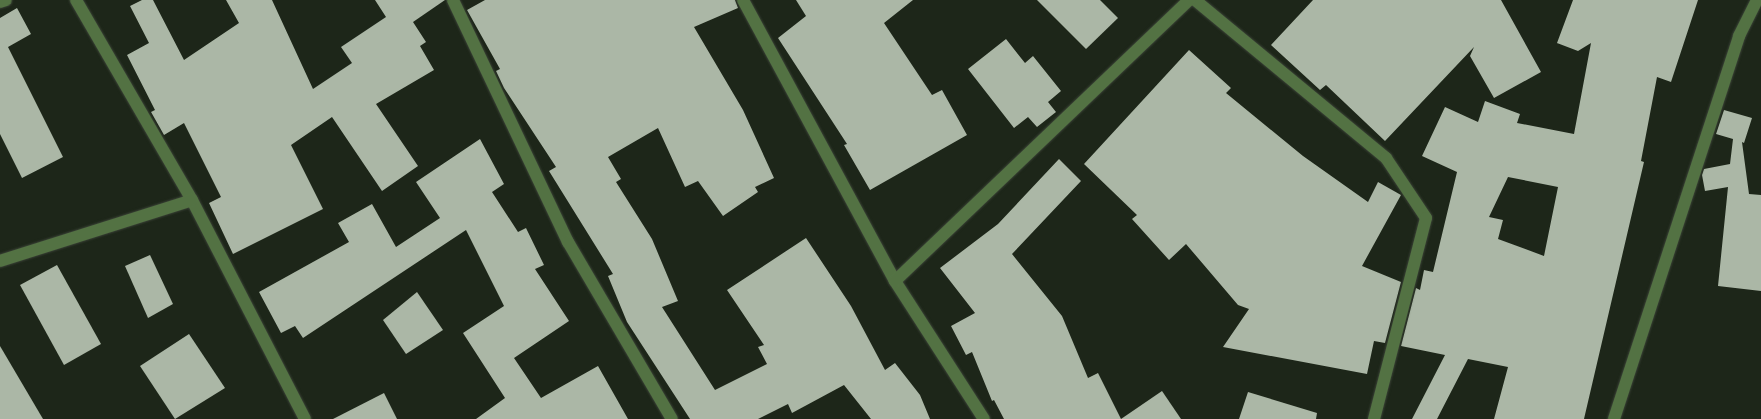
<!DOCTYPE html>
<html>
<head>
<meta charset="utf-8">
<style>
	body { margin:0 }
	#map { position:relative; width:1761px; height:419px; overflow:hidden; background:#1d2619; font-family:Mulish,sans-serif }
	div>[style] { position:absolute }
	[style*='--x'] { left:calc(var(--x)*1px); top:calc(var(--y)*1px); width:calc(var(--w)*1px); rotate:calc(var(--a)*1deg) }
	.building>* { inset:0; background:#abb7a6 }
	.roads { filter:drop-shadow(0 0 1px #3a4236) drop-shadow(0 0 1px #3a4236) }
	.minor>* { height:12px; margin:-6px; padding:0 6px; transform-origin:6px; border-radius:6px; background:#537243 }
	span { translate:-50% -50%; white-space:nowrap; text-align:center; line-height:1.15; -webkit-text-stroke:5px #1d2619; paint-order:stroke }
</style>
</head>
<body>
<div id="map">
	<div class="building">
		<i style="clip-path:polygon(142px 0,153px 0,184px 60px,239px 23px,226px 0,272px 0,313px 89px,352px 63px,341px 47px,386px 17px,375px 0,445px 0,413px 22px,426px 42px,420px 46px,434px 70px,376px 104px,418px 166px,382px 191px,332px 117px,291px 145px,323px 209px,233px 254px,209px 203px,221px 197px,184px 123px,164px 135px,151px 112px,155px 110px,127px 55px,149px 43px,130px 6px)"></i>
		<i style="clip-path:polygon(485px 0,735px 0,738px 8px,694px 27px,743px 110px,774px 178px,755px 187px,758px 192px,723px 216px,698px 181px,685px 187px,658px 128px,608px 157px,621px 179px,616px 182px,652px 239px,678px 301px,662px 307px,715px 390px,767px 364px,758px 347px,764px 345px,727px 290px,806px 238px,851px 306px,885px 370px,895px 363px,920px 395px,930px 419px,871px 419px,844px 385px,792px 413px,788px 404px,758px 419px,690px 419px,627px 322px,608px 276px,613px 274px,549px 171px,556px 167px,504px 88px,496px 71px,500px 69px,467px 10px)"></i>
		<i style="clip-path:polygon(796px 0,913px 0,884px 23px,932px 95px,942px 90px,967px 135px,870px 190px,844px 145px,847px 144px,778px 38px,806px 16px)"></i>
		<i style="clip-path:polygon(1037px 0,1100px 0,1118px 18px,1086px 49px)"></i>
		<i style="clip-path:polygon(1313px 0,1501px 0,1541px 72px,1494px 98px,1470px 56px,1474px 47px,1385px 141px,1326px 85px,1320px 90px,1271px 45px)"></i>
		<i style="clip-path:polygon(evenodd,1573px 0,1698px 0,1671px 82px,1657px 77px,1641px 161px,1644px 162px,1584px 419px,1494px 419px,1508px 367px,1468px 359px,1437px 419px,1412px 419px,1445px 355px,1401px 346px,1416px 288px,1420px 290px,1424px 270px,1433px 272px,1457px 172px,1422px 156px,1445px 107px,1478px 122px,1485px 101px,1520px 114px,1517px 123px,1574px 134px,1591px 43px,1578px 51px,1557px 43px,1573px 0,1508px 177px,1558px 187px,1544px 256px,1498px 239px,1503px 220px,1489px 217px,1508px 177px)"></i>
		<i style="clip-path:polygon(17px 8px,31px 34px,8px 47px,63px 157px,22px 178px,0 134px,0 18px)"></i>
		<i style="clip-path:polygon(1006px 39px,1025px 63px,1033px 56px,1061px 91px,1048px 102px,1056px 112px,1037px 127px,1028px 117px,1014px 128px,968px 69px)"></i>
		<i style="clip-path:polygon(1189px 50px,1231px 88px,1226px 93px,1303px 156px,1368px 202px,1378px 182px,1401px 195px,1362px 266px,1401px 282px,1385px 343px,1374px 341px,1367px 374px,1223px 347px,1249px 309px,1238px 305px,1186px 244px,1169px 260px,1132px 219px,1137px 215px,1084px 164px)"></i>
		<i style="clip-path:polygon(1724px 110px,1752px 118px,1744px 143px,1742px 142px,1749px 194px,1761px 195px,1761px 291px,1718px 286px,1728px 187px,1705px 191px,1702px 175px,1704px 169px,1730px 164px,1733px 139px,1716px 134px)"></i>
		<i style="clip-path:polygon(480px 139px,504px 184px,492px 192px,518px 232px,526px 228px,544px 265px,535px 269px,569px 321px,514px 358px,541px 398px,598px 366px,628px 419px,476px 419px,505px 398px,463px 333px,504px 306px,466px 230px,303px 338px,295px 326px,281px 333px,259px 292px,349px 242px,338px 223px,372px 204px,396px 247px,440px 218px,416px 182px)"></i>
		<i style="clip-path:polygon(1059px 159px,1081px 181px,1012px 254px,1062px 316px,1088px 378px,1098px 373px,1121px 419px,1004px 419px,994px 400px,992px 401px,972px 352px,966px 355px,951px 326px,975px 313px,940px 268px,998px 224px)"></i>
		<i style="clip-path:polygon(150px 255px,173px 304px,148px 318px,125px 266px)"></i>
		<i style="clip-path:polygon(57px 265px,101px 344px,64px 365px,20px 285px)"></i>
		<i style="clip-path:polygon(417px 292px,443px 330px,406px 354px,383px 320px)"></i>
		<i style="clip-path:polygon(189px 334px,225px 388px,175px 419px,140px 366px)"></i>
		<i style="clip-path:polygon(0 346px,43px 419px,0 419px)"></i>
		<i style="clip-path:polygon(1162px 391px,1181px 419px,1121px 419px)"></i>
		<i style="clip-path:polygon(1248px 392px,1317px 413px,1316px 419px,1239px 419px)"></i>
		<i style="clip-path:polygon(384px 393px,397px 419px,333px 419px)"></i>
	</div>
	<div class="roads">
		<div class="minor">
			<i style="--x:76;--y:0;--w:231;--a:59.9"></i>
			<i style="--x:192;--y:200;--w:246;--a:62.7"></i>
			<i style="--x:453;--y:0;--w:268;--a:64.6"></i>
			<i style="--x:568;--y:242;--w:205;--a:59.6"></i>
			<i style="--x:743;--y:0;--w:319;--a:61.6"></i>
			<i style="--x:895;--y:281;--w:164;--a:57.2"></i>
			<i style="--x:1195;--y:0;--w:248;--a:39.6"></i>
			<i style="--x:1386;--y:158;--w:72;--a:56.3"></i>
			<i style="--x:1426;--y:218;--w:208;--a:104.5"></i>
			<i style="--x:0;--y:2;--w:6;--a:-18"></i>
			<i style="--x:0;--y:261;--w:201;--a:-17.6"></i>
			<i style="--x:895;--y:281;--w:407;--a:-43.7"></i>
			<i style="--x:1614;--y:419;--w:403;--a:-71.9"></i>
			<i style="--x:1739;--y:36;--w:40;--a:-63.4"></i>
		</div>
	</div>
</div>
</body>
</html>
